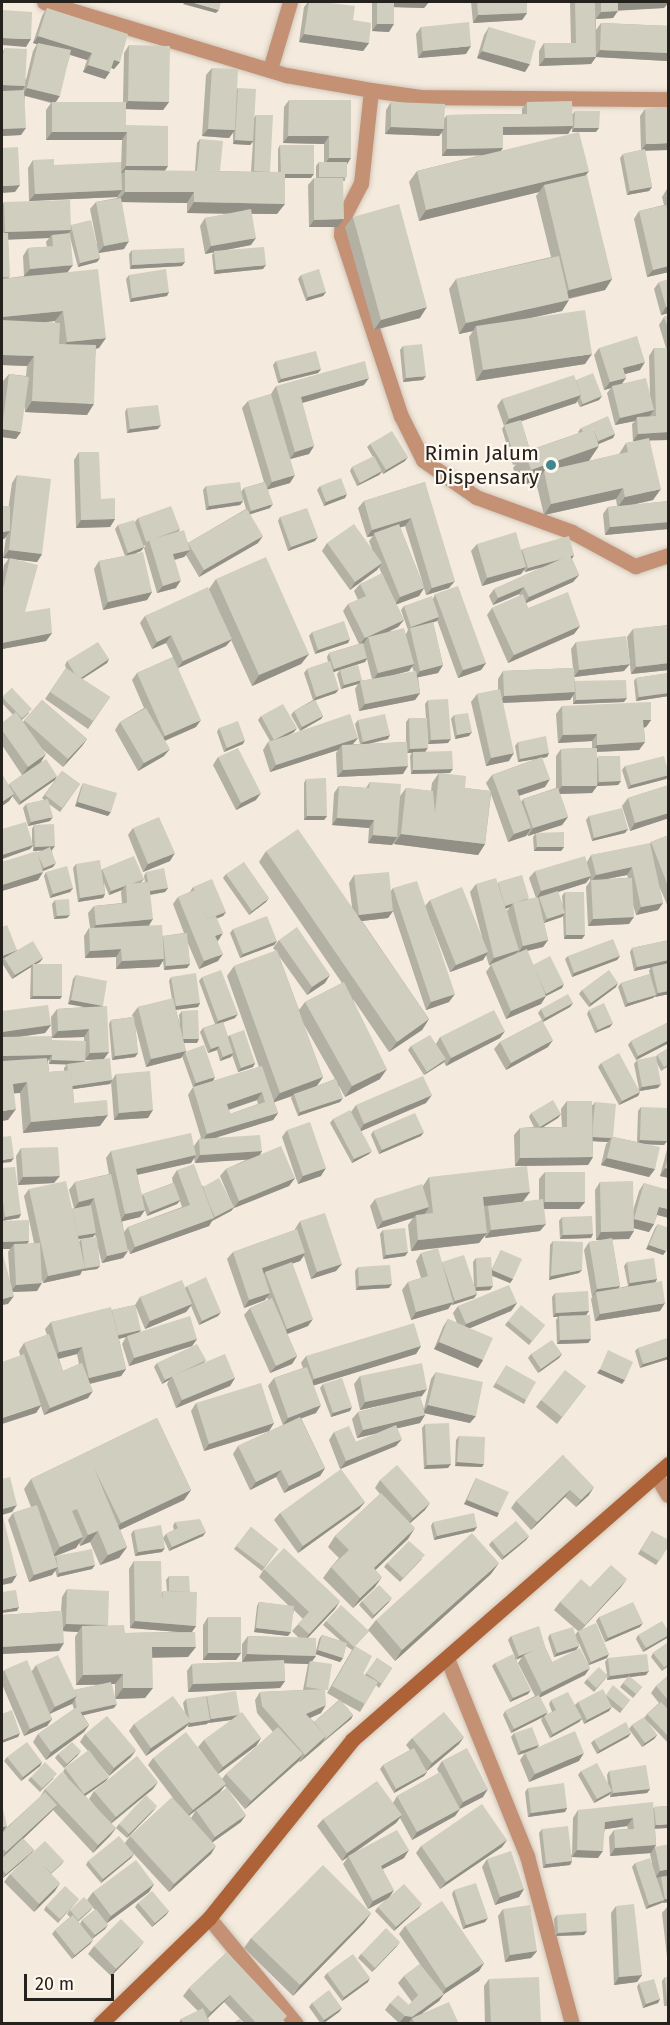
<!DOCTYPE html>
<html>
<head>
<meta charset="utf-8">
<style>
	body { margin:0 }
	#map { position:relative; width:670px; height:2025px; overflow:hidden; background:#f4eadd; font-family:"Fira Sans",sans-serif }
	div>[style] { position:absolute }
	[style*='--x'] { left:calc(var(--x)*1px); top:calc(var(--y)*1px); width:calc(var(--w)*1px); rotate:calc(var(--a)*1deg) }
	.roads { filter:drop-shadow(0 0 2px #cfc6ba) drop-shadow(0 0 2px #cfc6ba) }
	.street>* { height:15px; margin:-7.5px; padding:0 7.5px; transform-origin:7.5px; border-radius:7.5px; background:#c49175 }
	.secondary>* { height:15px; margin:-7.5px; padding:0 7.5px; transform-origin:7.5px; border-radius:7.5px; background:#ad6337 }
	.wall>* { inset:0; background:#b3b1a4 }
	.shaded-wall>* { inset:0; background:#929086 }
	.building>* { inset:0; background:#d0cebf }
	.dots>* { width:16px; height:16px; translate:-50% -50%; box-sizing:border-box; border:3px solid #fef8f0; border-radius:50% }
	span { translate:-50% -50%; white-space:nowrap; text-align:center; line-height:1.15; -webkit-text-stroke:4.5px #fef8f0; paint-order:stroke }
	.poi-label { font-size:21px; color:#25221d }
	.right { translate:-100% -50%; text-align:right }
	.frame { position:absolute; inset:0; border:3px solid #25221d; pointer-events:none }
	.scale { position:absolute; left:24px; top:1974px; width:90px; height:27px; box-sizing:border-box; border:3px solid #25221d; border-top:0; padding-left:8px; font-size:18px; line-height:21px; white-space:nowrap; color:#25221d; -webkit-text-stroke:4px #fef8f0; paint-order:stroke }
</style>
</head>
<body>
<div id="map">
	<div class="roads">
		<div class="street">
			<i style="--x:44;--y:2;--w:253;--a:16.8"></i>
			<i style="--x:286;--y:75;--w:86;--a:10"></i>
			<i style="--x:371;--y:90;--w:50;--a:8"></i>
			<i style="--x:421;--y:97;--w:247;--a:0.5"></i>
			<i style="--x:270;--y:69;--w:70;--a:-73.4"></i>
			<i style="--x:371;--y:90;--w:94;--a:96.1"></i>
			<i style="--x:361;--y:183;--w:42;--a:117.2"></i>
			<i style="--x:342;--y:220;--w:15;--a:94"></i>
			<i style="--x:341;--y:235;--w:191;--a:71.7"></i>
			<i style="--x:401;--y:416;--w:49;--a:63.4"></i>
			<i style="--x:423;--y:460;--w:65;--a:34.9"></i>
			<i style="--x:476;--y:497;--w:102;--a:20"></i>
			<i style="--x:572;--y:532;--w:72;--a:28.4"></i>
			<i style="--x:635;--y:566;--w:35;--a:-18"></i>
			<i style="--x:657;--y:1477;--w:21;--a:59"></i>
			<i style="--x:447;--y:1658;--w:214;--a:68"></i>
			<i style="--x:527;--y:1856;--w:174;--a:75"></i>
			<i style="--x:209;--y:1918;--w:137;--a:50.6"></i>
		</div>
		<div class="secondary">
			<i style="--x:100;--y:2024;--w:152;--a:-44.2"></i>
			<i style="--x:209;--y:1918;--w:228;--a:-51.2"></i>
			<i style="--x:352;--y:1740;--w:420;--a:-41.1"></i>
		</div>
	</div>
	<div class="wall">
		<i style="clip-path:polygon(308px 2px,323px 2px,353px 20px,369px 43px,363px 51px,299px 42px,304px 7px)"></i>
		<i style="clip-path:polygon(372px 2px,429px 2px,424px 8px,394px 7px,389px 32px,372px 31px)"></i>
		<i style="clip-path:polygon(471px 2px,527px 2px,527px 13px,522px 20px,473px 23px)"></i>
		<i style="clip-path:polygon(570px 2px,669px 2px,664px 8px,618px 10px,613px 18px,596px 19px,596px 30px,601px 23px,669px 26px,669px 59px,667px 61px,596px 57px,591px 64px,539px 66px,539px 51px,544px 43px,571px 43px)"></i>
		<i style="clip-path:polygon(evenodd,47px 8px,120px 62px,114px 69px,111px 68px,105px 79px,83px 72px,87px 60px,70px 55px,56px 102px,123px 102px,124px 53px,129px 45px,169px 102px,163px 110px,126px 109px,126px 125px,168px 166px,165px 171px,195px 171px,197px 143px,200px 139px,220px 171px,251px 172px,253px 142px,250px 145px,233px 144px,233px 132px,229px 138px,202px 136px,206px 75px,212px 68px,237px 89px,238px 88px,254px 118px,256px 115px,270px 172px,278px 172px,278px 149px,280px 145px,311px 178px,285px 178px,277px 214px,252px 214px,251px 245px,221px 251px,263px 269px,214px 274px,212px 255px,214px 252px,205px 254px,200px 226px,205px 218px,229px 214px,187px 213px,187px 203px,122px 202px,124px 249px,99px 253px,100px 258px,97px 262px,78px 267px,70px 237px,68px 272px,99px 348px,96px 349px,87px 415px,25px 412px,25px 405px,16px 439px,2px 437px,2px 395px,3px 381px,9px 374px,26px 376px,27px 366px,2px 365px,2px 206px,4px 202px,71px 225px,97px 244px,90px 209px,96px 202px,117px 198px,117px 196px,117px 197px,29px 201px,28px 168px,33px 160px,54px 165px,121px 167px,122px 140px,46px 140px,46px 110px,51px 103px,25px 96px,21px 135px,2px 136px,2px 53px,5px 48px,26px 80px,33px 51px,37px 44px,33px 43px,42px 16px,47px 8px,49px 238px,46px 242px,47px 247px,28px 248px,23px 256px,24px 276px,9px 278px,8px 239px,49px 238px,47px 8px,55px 321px,55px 323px,42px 322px,55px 321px)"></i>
		<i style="clip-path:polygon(421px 27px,466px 54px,418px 58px,416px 34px)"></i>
		<i style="clip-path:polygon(489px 27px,525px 72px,477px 58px,484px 35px)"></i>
		<i style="clip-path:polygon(289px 100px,351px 100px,347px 164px,345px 181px,343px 181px,338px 227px,309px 227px,308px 185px,314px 178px,316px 178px,316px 166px,319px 162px,324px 162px,324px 144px,283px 143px,284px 107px)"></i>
		<i style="clip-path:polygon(391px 102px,445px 118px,447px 115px,522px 114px,522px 109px,527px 102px,573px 114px,575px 111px,596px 132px,572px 132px,572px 128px,568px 134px,503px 135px,501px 151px,586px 175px,612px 279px,605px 290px,569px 299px,562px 311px,525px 319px,585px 364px,476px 381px,469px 337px,473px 331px,459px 334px,449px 289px,456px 279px,551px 257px,536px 196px,539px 192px,419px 221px,409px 182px,417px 171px,482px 155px,442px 156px,442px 133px,439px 136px,385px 134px,386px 110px)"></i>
		<i style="clip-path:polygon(669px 108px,645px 151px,652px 187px,649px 191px,627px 195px,620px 158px,623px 154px,641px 150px,640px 116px,645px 109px)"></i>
		<i style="clip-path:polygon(667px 189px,669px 189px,669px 272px,647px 277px,634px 219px,639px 211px,664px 205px,662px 197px)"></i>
		<i style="clip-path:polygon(353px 217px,420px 318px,374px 330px,345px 227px)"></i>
		<i style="clip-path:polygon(132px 250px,182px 266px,130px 269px,129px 254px)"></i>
		<i style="clip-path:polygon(129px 275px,167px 296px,130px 302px,126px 279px)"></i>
		<i style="clip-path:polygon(301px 275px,326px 292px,323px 296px,306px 301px,298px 279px)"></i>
		<i style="clip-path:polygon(659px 282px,669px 313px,661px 315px,654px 289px)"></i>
		<i style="clip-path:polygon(669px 315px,669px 440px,650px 440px,653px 500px,632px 505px,669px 501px,669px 529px,605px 535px,603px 514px,608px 507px,617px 506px,616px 499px,544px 515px,536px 482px,538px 480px,520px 486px,513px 468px,516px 464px,513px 465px,502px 429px,504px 426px,497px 406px,502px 399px,576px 380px,602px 396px,599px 400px,580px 407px,577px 401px,576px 403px,521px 421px,530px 450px,579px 433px,578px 432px,581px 428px,615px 434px,613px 438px,599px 444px,589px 461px,619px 454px,626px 443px,637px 441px,633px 441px,632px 424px,635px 421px,615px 425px,607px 393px,611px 388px,604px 390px,594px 355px,599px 348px,640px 370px,625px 374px,626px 378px,622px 383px,650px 394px,649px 356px,654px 348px,666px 348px,659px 325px,664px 317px)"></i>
		<i style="clip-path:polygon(403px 346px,423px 380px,403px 382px,400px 350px)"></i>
		<i style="clip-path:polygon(276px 361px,321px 369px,318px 373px,278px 383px,273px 365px)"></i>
		<i style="clip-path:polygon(364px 385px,302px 403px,314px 446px,309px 454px,290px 459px,290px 483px,268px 489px,270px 508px,250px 514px,258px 543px,199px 577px,186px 555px,184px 557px,175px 560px,176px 588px,157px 593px,144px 548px,146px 545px,144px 546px,144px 547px,141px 551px,136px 553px,152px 592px,147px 600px,103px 610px,94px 569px,99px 561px,125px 556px,115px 529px,118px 525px,135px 522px,138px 518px,180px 529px,179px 531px,188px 543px,246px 509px,242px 495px,243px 501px,240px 505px,206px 510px,203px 490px,206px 486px,241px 492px,244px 488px,264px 482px,242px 408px,248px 401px,271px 394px,276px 386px)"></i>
		<i style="clip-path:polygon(127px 408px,158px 429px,127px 433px,125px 412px)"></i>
		<i style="clip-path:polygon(370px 444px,405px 461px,383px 474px,382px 472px,379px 475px,357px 486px,350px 471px,352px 467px,373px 457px,367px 447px)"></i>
		<i style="clip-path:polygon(79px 452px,101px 499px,115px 519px,110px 527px,76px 528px,74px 460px)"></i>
		<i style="clip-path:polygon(17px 475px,42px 554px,37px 562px,12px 559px,25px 612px,52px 633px,46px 641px,2px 649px,2px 578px,4px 565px,9px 558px,3px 558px,6px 537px,4px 539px,12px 483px)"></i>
		<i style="clip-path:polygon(evenodd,425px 482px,449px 588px,426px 595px,424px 588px,419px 596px,396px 604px,404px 620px,398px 627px,389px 631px,406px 634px,408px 630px,401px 610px,404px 606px,433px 599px,435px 594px,486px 663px,481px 670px,458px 678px,437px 620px,433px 622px,443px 665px,438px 673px,418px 677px,420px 693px,415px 700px,359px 711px,355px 689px,358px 684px,341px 689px,337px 674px,340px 670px,361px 681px,372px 679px,367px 659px,365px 662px,333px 672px,336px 693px,315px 700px,323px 716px,321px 719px,300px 731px,291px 715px,294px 711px,313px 700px,304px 673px,307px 669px,328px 662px,327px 657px,329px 653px,359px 644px,343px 611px,348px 604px,358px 600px,354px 591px,360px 584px,383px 577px,379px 567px,377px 570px,350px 590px,322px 551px,327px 543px,372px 549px,369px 541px,373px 536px,367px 537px,358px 508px,364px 501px,425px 482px,405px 526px,424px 587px,400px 527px,405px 526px,425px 482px,412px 666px,414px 672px,391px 676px,409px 671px,412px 666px)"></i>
		<i style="clip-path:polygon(320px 486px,345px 498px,324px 506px,317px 490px)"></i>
		<i style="clip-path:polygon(280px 517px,315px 541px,288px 551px,278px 521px)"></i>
		<i style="clip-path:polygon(477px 544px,522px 550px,522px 549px,572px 559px,579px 575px,573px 582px,526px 603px,528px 608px,580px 626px,574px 634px,508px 663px,487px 615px,492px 608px,520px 596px,519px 594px,493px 605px,489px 596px,494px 589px,543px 567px,525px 572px,524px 570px,521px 574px,482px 586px,471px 551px)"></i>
		<i style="clip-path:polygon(216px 579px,309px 654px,301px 664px,252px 686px,231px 640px,226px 646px,178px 668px,196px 727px,165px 741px,164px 756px,138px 771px,115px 730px,120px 722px,144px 708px,132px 680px,137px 673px,173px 657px,166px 643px,152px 649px,140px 623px,145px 616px,209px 589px)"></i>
		<i style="clip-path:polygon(669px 625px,669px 670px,631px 674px,627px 637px,633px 629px)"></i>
		<i style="clip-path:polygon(312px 632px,348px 643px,315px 654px,309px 636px)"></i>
		<i style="clip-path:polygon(576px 642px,624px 671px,574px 677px,575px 682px,624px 702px,573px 704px,573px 696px,570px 700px,503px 703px,509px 761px,486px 766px,471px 702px,477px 694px,498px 690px,498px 679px,503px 671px,573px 668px,571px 649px)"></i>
		<i style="clip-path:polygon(109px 659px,107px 663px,82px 679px,110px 697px,88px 729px,45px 699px,66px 668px,65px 665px,67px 661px)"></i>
		<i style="clip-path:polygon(669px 673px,669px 696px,636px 701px,634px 681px,636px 678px)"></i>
		<i style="clip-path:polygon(12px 688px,29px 713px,22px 720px,23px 722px,42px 700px,87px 739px,82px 746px,63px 767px,41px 748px,41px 762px,55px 780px,19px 805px,12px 796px,9px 801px,2px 806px,2px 774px,8px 785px,22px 775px,2px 745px,2px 723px,13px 715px,2px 703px,2px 698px)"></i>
		<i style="clip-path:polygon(428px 700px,448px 743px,428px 744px,427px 725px,425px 751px,450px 773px,442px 773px,465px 788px,490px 791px,486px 783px,492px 775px,536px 759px,518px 762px,515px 746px,518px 742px,549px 753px,547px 757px,542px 758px,545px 787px,519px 796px,521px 802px,523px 799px,556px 788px,556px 756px,561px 749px,592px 748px,592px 741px,558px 743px,556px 714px,562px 706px,651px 720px,646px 727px,644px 728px,645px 742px,639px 750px,597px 752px,597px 757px,621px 781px,618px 785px,597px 786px,592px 793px,560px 794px,568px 817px,562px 825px,538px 832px,564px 847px,561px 851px,534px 851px,533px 837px,536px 833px,528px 836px,527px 834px,526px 836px,508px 842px,491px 794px,485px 844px,478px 855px,394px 844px,394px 843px,392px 845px,368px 843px,369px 828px,332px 825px,334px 793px,339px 786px,366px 788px,370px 782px,400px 796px,406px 788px,431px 791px,432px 783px,439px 773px,411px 774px,410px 756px,412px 752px,407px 753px,403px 774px,337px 777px,336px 753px,338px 750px,270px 772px,263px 750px,268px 742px,270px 741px,258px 720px,261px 716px,294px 732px,289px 735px,358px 738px,353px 744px,360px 744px,355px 724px,358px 720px,388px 739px,368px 744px,406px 742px,406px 722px,409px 718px,426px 718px,425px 704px)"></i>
		<i style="clip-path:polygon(454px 715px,469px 736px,455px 739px,451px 719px)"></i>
		<i style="clip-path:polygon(219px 728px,243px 744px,224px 752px,217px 732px)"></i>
		<i style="clip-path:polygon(218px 757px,256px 800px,236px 810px,213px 765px)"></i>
		<i style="clip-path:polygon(625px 766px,669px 775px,666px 779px,628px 789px,622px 770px)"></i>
		<i style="clip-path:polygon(62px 771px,80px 784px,60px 812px,49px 804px,50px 821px,28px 826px,23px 808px,26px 804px,44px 800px,42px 798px)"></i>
		<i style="clip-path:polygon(306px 779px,327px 816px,324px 820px,304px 820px,304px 783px)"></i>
		<i style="clip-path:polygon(83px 783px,108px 816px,75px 806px,81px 787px)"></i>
		<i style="clip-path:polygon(669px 785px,669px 818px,630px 831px,622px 806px,628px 798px)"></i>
		<i style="clip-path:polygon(589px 816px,628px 829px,625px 833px,592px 841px,586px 820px)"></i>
		<i style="clip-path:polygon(34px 825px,52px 850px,53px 867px,42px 871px,43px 872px,38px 880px,2px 891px,2px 862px,37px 853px,43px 850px,33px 851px,33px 846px,30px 849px,2px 859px,2px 829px,32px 843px,32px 829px)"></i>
		<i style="clip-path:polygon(133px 828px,170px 861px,143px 872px,128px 835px)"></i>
		<i style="clip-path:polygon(evenodd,669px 835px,669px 909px,659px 886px,663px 903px,658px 910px,636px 915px,633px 905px,629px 924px,588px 926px,586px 887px,590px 881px,590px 878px,586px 883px,558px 892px,563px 906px,562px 896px,565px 892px,582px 939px,564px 939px,563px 916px,544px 923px,548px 940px,543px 947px,527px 951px,533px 965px,562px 988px,546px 996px,541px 1004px,506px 1019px,486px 972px,491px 965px,489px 965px,486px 955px,483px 960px,450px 972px,430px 920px,449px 1002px,426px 1010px,393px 911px,388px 918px,362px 921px,429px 1019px,422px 1030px,389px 1052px,353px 999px,380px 1079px,345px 1097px,339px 1086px,340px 1102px,298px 1116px,291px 1098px,292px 1096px,274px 1102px,278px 1113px,273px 1120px,216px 1137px,262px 1151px,260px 1155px,295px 1178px,289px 1186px,234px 1208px,231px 1211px,212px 1221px,209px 1226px,130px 1254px,128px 1249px,123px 1258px,102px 1263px,97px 1244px,100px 1266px,97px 1269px,82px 1271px,80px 1275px,43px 1283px,42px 1280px,37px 1291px,12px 1292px,8px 1304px,10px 1282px,8px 1252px,10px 1249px,2px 1249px,2px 1221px,29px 1241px,27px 1244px,34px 1243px,24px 1196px,29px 1189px,72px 1209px,74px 1208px,69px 1190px,75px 1182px,109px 1174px,106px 1158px,111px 1151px,194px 1146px,199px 1139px,201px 1138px,188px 1095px,193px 1087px,182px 1056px,181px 1058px,146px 1067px,135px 1025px,138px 1053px,135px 1057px,112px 1060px,109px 1024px,111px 1020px,133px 1017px,132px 1015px,138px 1007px,172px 999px,169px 981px,171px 977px,200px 1003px,198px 1007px,176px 1010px,180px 1025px,179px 1015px,182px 1011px,197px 1043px,184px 1043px,186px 1051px,213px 1081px,259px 1067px,227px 976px,234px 966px,276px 951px,273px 948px,279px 940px,325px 983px,307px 995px,279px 956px,299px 1010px,305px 1002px,342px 983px,259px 862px,266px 851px,352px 907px,349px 883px,354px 875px,391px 891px,393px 888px,425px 906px,430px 900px,482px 937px,470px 892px,476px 884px,498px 883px,528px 899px,536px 898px,529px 878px,535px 871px,587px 862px,591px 855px,650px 844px,651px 842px,669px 835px,627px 875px,628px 878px,606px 879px,627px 875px,669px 835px,510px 907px,507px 911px,512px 928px,506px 909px,510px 907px,669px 835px,303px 1023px,335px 1079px,317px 1086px,323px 1077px,303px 1023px,669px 835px,257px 1100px,258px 1104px,230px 1114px,229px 1110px,257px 1100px,669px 835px,194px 1158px,195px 1163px,248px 1159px,226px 1169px,220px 1176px,232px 1204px,177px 1170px,172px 1178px,173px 1183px,143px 1194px,142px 1196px,137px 1175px,191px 1163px,194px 1158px,669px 835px,180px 1201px,182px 1207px,128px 1227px,124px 1232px,122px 1221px,140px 1217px,145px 1210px,147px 1216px,177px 1204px,180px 1201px,669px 835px,95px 1234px,96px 1238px,81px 1239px,79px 1242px,79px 1239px,93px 1237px,95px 1234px)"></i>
		<i style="clip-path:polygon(76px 864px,102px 870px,102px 869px,144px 879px,141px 883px,145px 882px,144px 876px,146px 872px,168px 888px,165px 892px,150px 895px,149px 925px,163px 936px,184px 933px,173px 904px,178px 897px,190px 892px,193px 887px,226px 912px,223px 916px,217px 918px,218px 961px,199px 969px,187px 941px,190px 964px,187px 968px,164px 970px,163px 961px,159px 967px,116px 969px,116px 957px,85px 958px,84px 936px,89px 928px,90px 928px,88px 913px,94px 906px,122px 903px,121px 892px,122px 890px,109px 895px,104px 883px,105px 894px,103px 898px,78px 902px,73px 868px)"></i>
		<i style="clip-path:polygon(46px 872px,73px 888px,70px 892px,50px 898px,44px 876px)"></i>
		<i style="clip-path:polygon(226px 874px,266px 902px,249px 915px,223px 878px)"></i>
		<i style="clip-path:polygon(55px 900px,67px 918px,54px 919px,52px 904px)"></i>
		<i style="clip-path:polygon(233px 929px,277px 941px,274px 945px,240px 958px,230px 933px)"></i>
		<i style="clip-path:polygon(669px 940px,669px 994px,655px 997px,655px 996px,653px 998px,625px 1007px,618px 987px,621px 983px,650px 974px,649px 971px,651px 967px,634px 971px,630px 952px,632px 948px)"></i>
		<i style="clip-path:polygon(17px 950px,43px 958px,40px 962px,36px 964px,62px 996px,60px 999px,30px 999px,31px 967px,12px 979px,2px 963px,4px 958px)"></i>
		<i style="clip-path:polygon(568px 956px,620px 956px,617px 960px,572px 977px,565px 959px)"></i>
		<i style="clip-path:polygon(evenodd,76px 975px,103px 1006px,104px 1059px,112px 1080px,116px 1074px,148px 1118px,114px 1120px,111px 1082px,110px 1084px,73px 1089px,74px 1103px,100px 1126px,23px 1133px,20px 1093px,14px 1093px,8px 1120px,2px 1011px,51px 1025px,45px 1033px,20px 1037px,52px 1041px,84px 1041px,84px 1037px,52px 1038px,51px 1017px,57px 1009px,87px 1007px,68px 1004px,73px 979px,76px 975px,49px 1059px,49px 1064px,67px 1064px,64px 1068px,64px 1071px,49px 1072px,48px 1061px,49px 1059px,76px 975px,102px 1059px,85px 1062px,85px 1060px,102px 1059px)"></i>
		<i style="clip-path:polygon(202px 977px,235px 1018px,223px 1022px,228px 1037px,230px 1035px,255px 1063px,253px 1067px,238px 1072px,232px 1055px,231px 1057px,220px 1061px,217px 1050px,208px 1053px,200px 1032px,203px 1028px,215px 1024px,199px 981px)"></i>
		<i style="clip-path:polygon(616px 987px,589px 1007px,579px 994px,582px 990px)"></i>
		<i style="clip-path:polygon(573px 1003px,570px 1007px,543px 1022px,548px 1047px,506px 1070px,494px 1049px,500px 1042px,542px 1020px,538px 1013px,541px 1009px)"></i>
		<i style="clip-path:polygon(589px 1010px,610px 1027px,595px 1033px,587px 1014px)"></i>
		<i style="clip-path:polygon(669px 1022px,669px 1043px,636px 1060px,628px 1045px,631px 1041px)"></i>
		<i style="clip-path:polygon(440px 1037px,500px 1038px,446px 1066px,444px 1062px,424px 1075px,408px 1050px,411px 1046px,436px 1044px)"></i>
		<i style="clip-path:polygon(669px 1048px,669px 1066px,661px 1071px,657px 1063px,658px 1088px,640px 1091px,638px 1096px,619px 1105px,598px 1067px,601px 1063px,639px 1089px,634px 1064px,637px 1060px,656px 1057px,657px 1055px)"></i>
		<i style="clip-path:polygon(567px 1101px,593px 1105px,595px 1102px,613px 1137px,637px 1142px,638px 1111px,641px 1107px,667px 1141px,664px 1145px,645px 1144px,655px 1169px,649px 1177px,601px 1165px,606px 1144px,608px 1142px,593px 1141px,593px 1157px,588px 1165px,515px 1166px,514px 1135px,520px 1128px,534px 1127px,529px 1117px,531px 1113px,561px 1114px,558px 1118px,543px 1127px,562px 1127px,561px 1109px)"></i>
		<i style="clip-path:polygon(426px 1103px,361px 1131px,369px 1154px,352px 1163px,330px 1123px,333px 1119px,351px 1112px,356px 1105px)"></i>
		<i style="clip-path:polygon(287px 1130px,321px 1176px,298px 1184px,282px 1137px)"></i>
		<i style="clip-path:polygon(373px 1131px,421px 1136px,379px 1154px,371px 1135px)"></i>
		<i style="clip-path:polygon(669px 1142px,669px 1178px,660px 1176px)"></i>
		<i style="clip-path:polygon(21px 1148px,54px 1183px,18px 1185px,16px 1156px)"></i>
		<i style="clip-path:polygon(2px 1168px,21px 1214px,19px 1218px,2px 1221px)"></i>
		<i style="clip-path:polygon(545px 1172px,585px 1202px,579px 1209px,544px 1209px,540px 1231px,485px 1238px,485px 1235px,479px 1243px,411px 1251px,408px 1225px,413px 1218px,377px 1229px,370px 1206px,375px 1199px,423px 1186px,429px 1177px,530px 1192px,523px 1202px,539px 1200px,539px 1179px)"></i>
		<i style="clip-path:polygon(600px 1182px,633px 1211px,639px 1191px,644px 1183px,669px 1218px,657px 1215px,654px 1224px,649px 1232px,634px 1228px,629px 1239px,612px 1239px,620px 1286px,618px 1288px,628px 1286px,624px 1266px,627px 1262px,657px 1279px,655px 1282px,660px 1311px,595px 1321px,591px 1299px,593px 1296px,592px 1297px,584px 1250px,589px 1242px,604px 1240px,596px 1240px,595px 1190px)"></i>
		<i style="clip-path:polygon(562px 1217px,593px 1234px,591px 1238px,560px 1239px,559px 1221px)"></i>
		<i style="clip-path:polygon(300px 1221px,342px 1264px,336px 1271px,311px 1279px,304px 1256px,300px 1261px,292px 1263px,308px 1326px,287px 1334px,297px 1356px,292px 1364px,270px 1373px,244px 1315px,250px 1308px,268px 1300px,267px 1297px,265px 1300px,244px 1308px,227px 1259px,233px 1252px,295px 1230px,295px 1229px)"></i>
		<i style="clip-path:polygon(658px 1224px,666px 1251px,663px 1255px,646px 1249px,655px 1228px)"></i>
		<i style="clip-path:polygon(383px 1230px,408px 1252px,405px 1256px,383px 1259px,380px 1234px)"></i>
		<i style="clip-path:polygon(553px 1241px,582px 1270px,579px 1273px,549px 1280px,550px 1245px)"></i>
		<i style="clip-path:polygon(501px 1250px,513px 1279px,510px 1283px,492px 1276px,490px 1290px,476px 1291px,477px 1294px,474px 1298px,452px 1305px,452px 1304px,448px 1309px,411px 1320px,402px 1290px,408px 1282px,421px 1278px,416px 1261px,421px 1253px,442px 1262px,474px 1286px,473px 1262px,476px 1258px,492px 1269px)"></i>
		<i style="clip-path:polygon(358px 1267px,389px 1288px,356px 1290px,355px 1271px)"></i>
		<i style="clip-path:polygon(evenodd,187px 1286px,218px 1316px,199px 1325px,191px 1306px,186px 1312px,145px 1329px,135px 1305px,140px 1332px,197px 1339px,192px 1346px,129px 1366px,122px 1344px,126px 1337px,119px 1339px,126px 1369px,121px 1376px,90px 1384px,88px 1398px,44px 1415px,41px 1406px,36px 1413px,19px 1351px,24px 1343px,47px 1335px,45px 1329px,51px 1322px,112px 1310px,135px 1305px,140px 1297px,185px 1288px,187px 1286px,77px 1354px,79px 1364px,63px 1371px,59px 1359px,77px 1354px)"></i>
		<i style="clip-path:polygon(555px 1293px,589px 1311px,586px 1315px,591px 1339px,588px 1343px,557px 1344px,556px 1320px,558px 1317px,553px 1317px,552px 1297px)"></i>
		<i style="clip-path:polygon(517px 1303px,511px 1311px,469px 1328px,483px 1360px,478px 1368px,434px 1349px,443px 1327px,448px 1319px,457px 1323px,453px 1313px,458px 1306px)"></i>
		<i style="clip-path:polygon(508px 1321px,545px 1325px,529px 1345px,505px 1325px)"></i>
		<i style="clip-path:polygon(669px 1342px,640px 1368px,635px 1351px,638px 1348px)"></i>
		<i style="clip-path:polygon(421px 1346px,416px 1354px,314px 1385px,316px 1413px,301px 1418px,325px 1468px,320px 1476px,284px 1493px,276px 1477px,250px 1490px,233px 1454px,238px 1446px,283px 1425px,268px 1386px,274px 1378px,303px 1368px,301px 1363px,306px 1356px)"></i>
		<i style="clip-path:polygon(531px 1354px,562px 1354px,559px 1358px,538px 1373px,528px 1358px)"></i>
		<i style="clip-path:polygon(206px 1360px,204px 1363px,235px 1378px,230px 1386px,176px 1408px,167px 1384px,169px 1380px,162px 1384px,154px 1367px,157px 1363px)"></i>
		<i style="clip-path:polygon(504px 1369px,526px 1400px,524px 1404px,493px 1387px)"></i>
		<i style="clip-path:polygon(436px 1372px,470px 1423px,425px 1413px,425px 1415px,420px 1423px,397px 1428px,396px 1446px,340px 1469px,329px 1440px,334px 1432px,356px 1442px,378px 1433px,357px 1438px,352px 1419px,358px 1412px,405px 1400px,360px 1410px,354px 1384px,360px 1376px,422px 1396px,420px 1397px,424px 1409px,431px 1379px)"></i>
		<i style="clip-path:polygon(323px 1384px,350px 1411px,331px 1417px,320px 1388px)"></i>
		<i style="clip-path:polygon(586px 1386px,557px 1424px,536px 1407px,541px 1400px)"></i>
		<i style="clip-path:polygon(196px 1403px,274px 1423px,269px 1431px,204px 1451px,191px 1411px)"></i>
		<i style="clip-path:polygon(157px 1418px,191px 1490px,184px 1500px,120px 1530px,127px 1547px,119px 1558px,100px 1565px,90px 1542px,80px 1546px,79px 1543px,76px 1548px,54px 1557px,55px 1558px,56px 1556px,95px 1565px,92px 1569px,57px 1577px,55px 1570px,52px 1575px,29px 1582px,8px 1520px,13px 1513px,31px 1507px,24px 1489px,31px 1479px)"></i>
		<i style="clip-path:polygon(425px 1424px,448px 1468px,424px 1469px,422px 1428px)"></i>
		<i style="clip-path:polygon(459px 1436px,482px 1467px,455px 1466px,456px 1440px)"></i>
		<i style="clip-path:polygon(563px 1455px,589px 1495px,576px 1507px,565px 1497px,531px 1530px,511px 1508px,516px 1501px)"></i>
		<i style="clip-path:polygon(476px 1478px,499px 1513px,497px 1517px,464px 1504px,474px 1482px)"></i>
		<i style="clip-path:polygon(380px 1480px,425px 1510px,410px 1523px,408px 1539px,375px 1570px,375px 1587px,353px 1608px,323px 1578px,331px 1567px,339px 1558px,328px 1547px,335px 1536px,380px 1494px,375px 1488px)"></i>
		<i style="clip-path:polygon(365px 1502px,359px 1509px,298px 1553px,274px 1520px,280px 1513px)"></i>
		<i style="clip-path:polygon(175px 1522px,203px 1536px,169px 1551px,163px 1538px,166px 1534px,174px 1530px,173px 1526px)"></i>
		<i style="clip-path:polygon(433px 1522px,477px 1527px,474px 1531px,434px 1540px,431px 1526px)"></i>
		<i style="clip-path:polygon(251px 1527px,278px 1549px,262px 1571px,234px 1549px)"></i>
		<i style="clip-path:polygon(134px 1530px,162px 1552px,135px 1556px,131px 1534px)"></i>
		<i style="clip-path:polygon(652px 1531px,669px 1545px,656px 1565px,638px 1554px)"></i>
		<i style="clip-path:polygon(529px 1536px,526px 1540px,502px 1560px,489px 1545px,492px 1541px)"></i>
		<i style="clip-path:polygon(422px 1559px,400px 1582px,384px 1567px,387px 1563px)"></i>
		<i style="clip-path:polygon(134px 1561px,162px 1593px,163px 1591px,167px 1591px,166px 1580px,169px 1576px,190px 1592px,196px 1626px,192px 1632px,188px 1657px,152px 1657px,145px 1698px,115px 1699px,115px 1684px,112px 1684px,114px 1708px,83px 1715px,89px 1725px,84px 1732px,46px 1760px,33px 1742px,38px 1734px,74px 1709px,72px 1703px,50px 1714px,52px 1719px,47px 1726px,24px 1736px,2px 1684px,2px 1673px,4px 1670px,32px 1671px,36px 1665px,74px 1690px,98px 1685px,76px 1685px,75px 1637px,78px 1632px,63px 1631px,59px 1651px,2px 1654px,2px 1615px,61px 1611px,62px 1597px,67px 1589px,108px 1626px,125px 1633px,179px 1632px,130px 1628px,129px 1569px)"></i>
		<i style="clip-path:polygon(evenodd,264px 1569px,335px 1609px,307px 1638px,316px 1651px,319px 1639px,322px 1635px,341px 1641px,323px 1625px,326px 1621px,368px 1630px,376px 1620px,491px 1574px,395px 1661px,369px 1631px,355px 1646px,363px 1674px,365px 1675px,377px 1658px,392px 1668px,379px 1688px,376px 1685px,360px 1712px,342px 1702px,353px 1715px,351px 1719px,300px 1762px,298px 1761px,245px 1809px,227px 1788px,241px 1822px,213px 1842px,211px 1854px,169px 1892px,134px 1854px,131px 1858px,101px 1883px,86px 1865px,88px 1861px,125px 1843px,130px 1836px,173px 1798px,148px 1765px,153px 1758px,214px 1769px,198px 1747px,204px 1740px,232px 1720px,208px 1723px,208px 1722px,207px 1724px,188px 1727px,187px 1725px,185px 1728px,146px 1756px,129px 1731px,134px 1724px,185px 1713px,183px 1703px,186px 1699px,206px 1697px,207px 1696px,240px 1714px,261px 1738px,256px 1746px,218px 1774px,222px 1779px,226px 1774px,273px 1732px,257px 1713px,255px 1700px,260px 1692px,303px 1690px,308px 1664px,284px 1663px,285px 1681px,280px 1688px,188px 1692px,187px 1671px,192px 1664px,242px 1662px,242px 1644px,248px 1636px,299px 1638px,292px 1631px,303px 1619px,294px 1610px,288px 1636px,254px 1632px,257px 1606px,259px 1602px,289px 1606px,259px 1577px,264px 1569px,346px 1646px,352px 1650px,327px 1693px,339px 1700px,314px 1722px,310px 1718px,321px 1713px,325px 1694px,312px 1661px,316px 1656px,316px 1654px,340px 1662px,343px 1658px,346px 1646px,264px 1569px,225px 1786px,227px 1788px,199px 1808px,220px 1792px,225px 1786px,264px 1569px,196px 1810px,191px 1818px,194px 1821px,189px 1816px,196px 1810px)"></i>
		<i style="clip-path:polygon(590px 1587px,621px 1587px,582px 1629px,607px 1658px,589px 1665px,585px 1675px,540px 1697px,546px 1715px,552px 1712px,549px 1704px,551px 1700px,575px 1705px,578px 1702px,606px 1695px,630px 1700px,620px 1713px,611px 1706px,609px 1711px,584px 1724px,582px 1719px,579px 1722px,550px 1738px,541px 1720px,543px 1717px,511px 1733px,503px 1715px,505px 1711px,535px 1696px,518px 1663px,522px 1657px,516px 1659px,528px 1694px,510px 1702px,492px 1666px,495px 1663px,515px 1657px,508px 1640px,511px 1636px,545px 1647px,552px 1662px,588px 1663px,578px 1641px,579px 1646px,576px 1650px,554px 1657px,548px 1638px,550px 1634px,575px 1635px,578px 1631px,554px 1610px,560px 1602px)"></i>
		<i style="clip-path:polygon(362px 1601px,389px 1602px,372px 1619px,359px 1605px)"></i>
		<i style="clip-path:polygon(208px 1617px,241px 1653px,236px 1660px,203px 1660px,203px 1625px)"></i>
		<i style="clip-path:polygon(599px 1617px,640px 1627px,605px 1642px,596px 1621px)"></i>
		<i style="clip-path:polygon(669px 1632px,669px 1635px,667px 1638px,643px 1652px,636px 1639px,638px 1635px)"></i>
		<i style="clip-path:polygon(669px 1642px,669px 1666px,662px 1671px,651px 1657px,653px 1653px)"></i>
		<i style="clip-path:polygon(608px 1658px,646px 1675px,630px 1677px,642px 1687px,633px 1698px,620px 1687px,628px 1677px,607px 1680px,607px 1677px,594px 1692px,584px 1683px,587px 1679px,607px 1674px,605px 1662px)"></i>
		<i style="clip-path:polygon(669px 1675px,669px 1744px,646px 1720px,657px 1735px,654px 1739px,642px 1747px,629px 1729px,632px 1725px,645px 1717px,647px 1714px,659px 1703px,651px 1693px,656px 1686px)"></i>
		<i style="clip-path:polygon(514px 1733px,539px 1745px,537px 1747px,579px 1761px,529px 1782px,520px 1760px,525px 1753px,518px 1755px,511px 1737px)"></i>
		<i style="clip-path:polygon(631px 1733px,628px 1737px,597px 1754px,591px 1743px,594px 1740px)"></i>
		<i style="clip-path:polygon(85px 1734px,131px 1757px,109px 1776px,100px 1765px,106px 1781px,85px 1796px,100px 1812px,89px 1799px,94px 1791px,153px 1789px,111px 1824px,116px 1828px,110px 1836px,93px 1853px,53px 1810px,23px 1839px,34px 1850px,31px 1854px,3px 1878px,2px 1876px,2px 1805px,4px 1830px,40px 1797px,45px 1789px,67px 1777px,63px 1772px,65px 1768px,88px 1751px,80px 1742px)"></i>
		<i style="clip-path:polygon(412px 1738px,459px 1744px,427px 1771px,427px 1772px,424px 1776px,394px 1793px,380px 1769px,383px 1765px,410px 1750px,406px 1745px)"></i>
		<i style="clip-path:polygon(58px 1754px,78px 1755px,64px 1768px,55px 1758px)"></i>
		<i style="clip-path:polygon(7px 1757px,42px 1762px,40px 1766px,21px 1781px,4px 1761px)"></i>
		<i style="clip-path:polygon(442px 1761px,483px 1797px,460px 1808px,455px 1816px,412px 1840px,400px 1818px,396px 1823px,350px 1856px,404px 1858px,383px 1869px,389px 1897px,419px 1908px,394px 1931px,375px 1911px,378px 1907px,388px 1898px,368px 1909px,343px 1864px,348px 1857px,342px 1861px,317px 1826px,323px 1819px,393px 1803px,397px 1796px,439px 1773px,437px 1769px)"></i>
		<i style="clip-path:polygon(581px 1771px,608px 1785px,607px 1775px,609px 1771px,650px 1789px,647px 1793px,610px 1797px,610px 1794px,594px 1803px,578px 1775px)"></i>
		<i style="clip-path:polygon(31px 1777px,54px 1778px,40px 1792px,28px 1780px)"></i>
		<i style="clip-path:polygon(528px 1788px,567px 1808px,565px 1812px,528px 1817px,525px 1792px)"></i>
		<i style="clip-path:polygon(669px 1806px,655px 1829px,656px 1845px,651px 1853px,610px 1856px,609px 1837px,614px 1830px,628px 1829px,627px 1826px,605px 1829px,598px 1858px,572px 1857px,572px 1861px,570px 1865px,543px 1868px,539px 1833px,542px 1829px,572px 1855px,573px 1818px,578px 1810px,654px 1808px,654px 1807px)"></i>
		<i style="clip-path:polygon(154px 1810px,127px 1838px,116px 1828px,119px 1824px)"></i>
		<i style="clip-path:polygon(507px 1840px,502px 1847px,440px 1889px,416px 1853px,421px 1846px)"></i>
		<i style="clip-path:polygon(655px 1847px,669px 1876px,669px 1902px,662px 1903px,646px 1909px,632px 1867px,635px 1863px,652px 1863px,650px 1854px)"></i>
		<i style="clip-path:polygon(487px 1859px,524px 1889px,519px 1897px,495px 1905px,482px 1867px)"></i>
		<i style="clip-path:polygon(64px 1861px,61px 1865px,51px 1874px,55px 1891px,34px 1912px,4px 1882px,10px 1874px)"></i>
		<i style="clip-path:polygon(154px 1884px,149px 1892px,106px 1923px,105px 1929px,92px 1939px,93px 1940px,90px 1944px,72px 1959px,52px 1934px,55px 1930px,70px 1917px,67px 1914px,70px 1910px,93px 1907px,90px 1911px,78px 1922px,80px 1924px,82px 1920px,95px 1910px,87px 1900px,93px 1892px)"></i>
		<i style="clip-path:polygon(454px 1890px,485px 1922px,463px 1929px,452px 1894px)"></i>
		<i style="clip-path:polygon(79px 1899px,58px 1923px,44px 1910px,46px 1906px)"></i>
		<i style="clip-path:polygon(138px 1903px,169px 1911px,166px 1915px,152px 1927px,135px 1907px)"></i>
		<i style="clip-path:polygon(616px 1906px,642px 1975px,637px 1982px,614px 1985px,611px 1913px)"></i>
		<i style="clip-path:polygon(668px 1906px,669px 1906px,669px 1957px,667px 1957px,662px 1913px)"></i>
		<i style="clip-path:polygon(503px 1909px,537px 1951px,531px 1958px,505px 1962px,498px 1916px)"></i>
		<i style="clip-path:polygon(371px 1913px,364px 1923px,293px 1996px,244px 1948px,251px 1938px)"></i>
		<i style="clip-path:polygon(557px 1915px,584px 1935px,555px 1936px,554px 1919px)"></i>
		<i style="clip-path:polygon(405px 1926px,484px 1963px,479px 1971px,444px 1994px,439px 2001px,422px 2013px,459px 2024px,400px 2024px,385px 2010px,390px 2003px,409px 2005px,412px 2002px,398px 1983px,404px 1976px,420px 1964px,399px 1934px)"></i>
		<i style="clip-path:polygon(94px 1946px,138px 1949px,111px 1976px,88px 1954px)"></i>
		<i style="clip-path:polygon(397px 1946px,372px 1972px,358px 1958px,361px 1954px)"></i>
		<i style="clip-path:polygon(227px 1952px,282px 2024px,245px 2024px,224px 2002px,208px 2018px,210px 2024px,178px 2024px,181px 2019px,198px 2011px,183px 1996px,189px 1988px)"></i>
		<i style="clip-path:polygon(327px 1973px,368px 1982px,342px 2001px,324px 1977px)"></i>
		<i style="clip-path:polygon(665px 1977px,669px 2006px,664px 2006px,662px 1981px)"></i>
		<i style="clip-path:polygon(489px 1979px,541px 2024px,485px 2024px,484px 1986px)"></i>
		<i style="clip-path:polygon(639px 1983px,660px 1999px,658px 2003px,643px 2008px,637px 1987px)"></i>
		<i style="clip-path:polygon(312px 2003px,342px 2008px,339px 2012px,323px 2024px,321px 2024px,309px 2007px)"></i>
	</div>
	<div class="shaded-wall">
		<i style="clip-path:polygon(185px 2px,191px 2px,219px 10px,216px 13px,183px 4px)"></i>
		<i style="clip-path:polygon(393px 2px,429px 2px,424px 8px,389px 7px)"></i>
		<i style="clip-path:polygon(644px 2px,669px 2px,664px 8px,613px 11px,618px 3px)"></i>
		<i style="clip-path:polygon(618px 11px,613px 18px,596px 19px,601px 12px)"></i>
		<i style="clip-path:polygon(527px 13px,522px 20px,473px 23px,478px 15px)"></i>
		<i style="clip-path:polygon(377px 24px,394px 24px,389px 32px,372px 31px)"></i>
		<i style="clip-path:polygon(304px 34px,369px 43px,363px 51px,299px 42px)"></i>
		<i style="clip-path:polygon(38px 36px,92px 53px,87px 60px,33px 43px)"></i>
		<i style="clip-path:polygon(2px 38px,31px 39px,26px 47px,2px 45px)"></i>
		<i style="clip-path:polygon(471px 46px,466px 54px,418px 58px,423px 51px)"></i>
		<i style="clip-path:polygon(600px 50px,669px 53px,669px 59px,667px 61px,596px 57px,591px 64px,539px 66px,545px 58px,595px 57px)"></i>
		<i style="clip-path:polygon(482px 51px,530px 64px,525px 72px,477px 58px)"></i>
		<i style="clip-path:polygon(114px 60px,120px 62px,114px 69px,109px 67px)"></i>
		<i style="clip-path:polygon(88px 65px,110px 72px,105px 79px,83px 72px)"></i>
		<i style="clip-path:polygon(2px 85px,25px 86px,20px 93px,2px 93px)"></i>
		<i style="clip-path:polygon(27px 88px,60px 96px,55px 103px,22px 95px)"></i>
		<i style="clip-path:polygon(128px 101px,169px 102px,163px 110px,123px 109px)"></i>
		<i style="clip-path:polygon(573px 126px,568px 134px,498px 135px,503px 127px)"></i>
		<i style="clip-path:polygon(391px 127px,444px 129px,439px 136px,385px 134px)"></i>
		<i style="clip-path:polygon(26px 128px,21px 135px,2px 136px,2px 129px)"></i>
		<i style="clip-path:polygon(574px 128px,599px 128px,596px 132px,572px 132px)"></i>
		<i style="clip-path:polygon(208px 129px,235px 130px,229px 138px,202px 136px)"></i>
		<i style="clip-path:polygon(52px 132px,127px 132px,122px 140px,46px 140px)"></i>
		<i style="clip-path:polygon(288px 136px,329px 136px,324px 144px,283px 143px)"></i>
		<i style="clip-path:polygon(235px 140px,253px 141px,250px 145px,233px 144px)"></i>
		<i style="clip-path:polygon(669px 143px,669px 150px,641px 151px,646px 144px)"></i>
		<i style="clip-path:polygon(503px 148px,498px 155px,442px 156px,447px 149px)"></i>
		<i style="clip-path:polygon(329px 158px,351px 158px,346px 166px,324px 165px)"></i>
		<i style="clip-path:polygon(126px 166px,168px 166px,162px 174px,125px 170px,123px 173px,121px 173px)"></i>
		<i style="clip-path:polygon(589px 171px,581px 182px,544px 185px,539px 192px,419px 221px,426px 210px)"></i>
		<i style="clip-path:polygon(281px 174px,314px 174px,311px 178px,278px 178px)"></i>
		<i style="clip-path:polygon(20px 185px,15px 192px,2px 193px,2px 186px)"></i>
		<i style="clip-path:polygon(652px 187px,649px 191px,627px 195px,630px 191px)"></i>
		<i style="clip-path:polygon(122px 190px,117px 197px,29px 201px,35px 194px)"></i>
		<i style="clip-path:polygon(125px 192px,194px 192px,187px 203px,117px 202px)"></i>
		<i style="clip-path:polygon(194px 202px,285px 204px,277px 214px,187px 213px)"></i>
		<i style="clip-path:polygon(344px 219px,338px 227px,309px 227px,314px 220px)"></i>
		<i style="clip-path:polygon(71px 230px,65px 238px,52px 235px,49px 238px,2px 240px,2px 237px,5px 232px)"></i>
		<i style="clip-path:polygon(256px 238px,251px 245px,205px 254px,211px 246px)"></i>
		<i style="clip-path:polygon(129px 241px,124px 249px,98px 253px,104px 246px)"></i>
		<i style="clip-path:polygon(100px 258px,97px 262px,78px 267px,80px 263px)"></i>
		<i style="clip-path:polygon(185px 262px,182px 266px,130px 269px,132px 265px)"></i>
		<i style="clip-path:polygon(73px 265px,67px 273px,24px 276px,30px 269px)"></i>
		<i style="clip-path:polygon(266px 265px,263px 269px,214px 274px,216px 270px)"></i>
		<i style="clip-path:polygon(669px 266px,669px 272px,647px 277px,653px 270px)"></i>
		<i style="clip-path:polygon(612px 279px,605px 290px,561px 300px,569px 290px)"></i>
		<i style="clip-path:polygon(169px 292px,167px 296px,130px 302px,132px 298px)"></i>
		<i style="clip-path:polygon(326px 292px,323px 296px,306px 301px,308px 297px)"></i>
		<i style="clip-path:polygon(569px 300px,562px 311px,477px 330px,476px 326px,473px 331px,459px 334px,466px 323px)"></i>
		<i style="clip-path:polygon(669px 306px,669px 313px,661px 315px,666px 307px)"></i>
		<i style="clip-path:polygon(427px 307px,420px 318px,374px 330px,381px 320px)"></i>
		<i style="clip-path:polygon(63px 311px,55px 321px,2px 327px,2px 317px)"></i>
		<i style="clip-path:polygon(106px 338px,99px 348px,59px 353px,67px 342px)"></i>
		<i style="clip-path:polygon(592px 354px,585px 364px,476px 381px,483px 370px)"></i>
		<i style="clip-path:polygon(2px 355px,34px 356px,27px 366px,2px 365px)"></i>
		<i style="clip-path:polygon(645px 362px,640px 370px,618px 376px,623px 368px)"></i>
		<i style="clip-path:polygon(321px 369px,318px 373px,278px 383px,281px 379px)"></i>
		<i style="clip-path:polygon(426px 376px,423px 380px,403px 382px,406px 378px)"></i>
		<i style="clip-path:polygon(369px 378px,364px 385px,295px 405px,301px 397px)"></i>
		<i style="clip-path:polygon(626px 378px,621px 385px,612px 386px,611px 388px,604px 390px,610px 382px)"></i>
		<i style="clip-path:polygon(581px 395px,576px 403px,504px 427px,509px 419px)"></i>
		<i style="clip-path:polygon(602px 396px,599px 400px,580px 407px,583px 404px)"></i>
		<i style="clip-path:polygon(32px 401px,94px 404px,87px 415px,25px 412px)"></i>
		<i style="clip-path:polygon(654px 410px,649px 417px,637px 417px,635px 421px,615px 425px,620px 418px)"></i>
		<i style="clip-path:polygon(161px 425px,158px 429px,127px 433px,130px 429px)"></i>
		<i style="clip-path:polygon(2px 429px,21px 432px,16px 439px,2px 437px)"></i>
		<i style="clip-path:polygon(669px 432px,669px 440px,633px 441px,638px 434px)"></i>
		<i style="clip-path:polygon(615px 434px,613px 438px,586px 449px,588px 446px)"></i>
		<i style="clip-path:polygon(314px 446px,309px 454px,290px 459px,295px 452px)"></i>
		<i style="clip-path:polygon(599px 446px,588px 462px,544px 471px,538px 480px,520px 486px,531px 470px)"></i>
		<i style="clip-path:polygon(408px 457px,405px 461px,383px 474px,386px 470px)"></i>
		<i style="clip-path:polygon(382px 471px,379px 475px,357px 486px,360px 483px)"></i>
		<i style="clip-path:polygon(295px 475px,290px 483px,266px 490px,272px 482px)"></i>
		<i style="clip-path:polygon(623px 488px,616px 499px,544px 515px,551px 504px)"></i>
		<i style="clip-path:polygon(661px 489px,653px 500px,617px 508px,625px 497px)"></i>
		<i style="clip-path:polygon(347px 494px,345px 498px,324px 506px,326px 502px)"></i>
		<i style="clip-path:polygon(243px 501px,240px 505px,206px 510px,209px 506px)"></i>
		<i style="clip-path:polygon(273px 504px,270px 508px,248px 515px,251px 511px)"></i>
		<i style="clip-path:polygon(411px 518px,405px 526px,375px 535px,374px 533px,373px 536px,367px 537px,372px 530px)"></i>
		<i style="clip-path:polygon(115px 519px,110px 527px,76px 528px,81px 520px)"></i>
		<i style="clip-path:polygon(669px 522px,668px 529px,605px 535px,610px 527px)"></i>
		<i style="clip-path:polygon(10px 531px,4px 539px,2px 539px,2px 532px)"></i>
		<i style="clip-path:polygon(263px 536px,258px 543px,199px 577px,204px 570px)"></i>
		<i style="clip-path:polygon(318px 537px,315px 541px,288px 551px,291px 547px)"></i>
		<i style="clip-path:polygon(144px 547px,141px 551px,125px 557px,128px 553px)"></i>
		<i style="clip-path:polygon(9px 550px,42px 554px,37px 562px,3px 558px)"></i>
		<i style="clip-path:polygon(190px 550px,184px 557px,168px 561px,173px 554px)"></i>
		<i style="clip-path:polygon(574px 555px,572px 559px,525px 572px,528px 568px)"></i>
		<i style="clip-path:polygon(382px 563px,377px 570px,350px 590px,355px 582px)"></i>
		<i style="clip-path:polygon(526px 567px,521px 574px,482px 586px,487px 578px)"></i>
		<i style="clip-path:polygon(579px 575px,573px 582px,524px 604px,529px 597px)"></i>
		<i style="clip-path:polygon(181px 580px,176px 588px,157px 593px,163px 586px)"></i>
		<i style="clip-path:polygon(455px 581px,449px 588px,426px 595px,432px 588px)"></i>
		<i style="clip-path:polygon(524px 587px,519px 594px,493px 605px,498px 598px)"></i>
		<i style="clip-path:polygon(424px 588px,419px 596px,395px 605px,400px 597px)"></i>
		<i style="clip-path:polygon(152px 592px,147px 600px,103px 610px,108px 602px)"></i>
		<i style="clip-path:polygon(439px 617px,437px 621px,411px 630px,411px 627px)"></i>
		<i style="clip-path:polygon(404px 620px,398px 627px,369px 641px,368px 637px,363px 644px,359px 645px,365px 638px)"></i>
		<i style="clip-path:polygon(580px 626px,574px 634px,508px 663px,514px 655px)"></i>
		<i style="clip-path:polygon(52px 633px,46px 641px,2px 649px,2px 643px)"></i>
		<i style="clip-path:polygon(171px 635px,166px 643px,152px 649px,157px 642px)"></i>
		<i style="clip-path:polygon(232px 639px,226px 646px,178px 668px,183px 661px)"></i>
		<i style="clip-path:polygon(350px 639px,348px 643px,315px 654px,318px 650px)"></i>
		<i style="clip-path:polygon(309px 654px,301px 664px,252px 686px,259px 675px)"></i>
		<i style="clip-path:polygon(367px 658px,365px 662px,331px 673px,334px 669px)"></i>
		<i style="clip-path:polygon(109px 659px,107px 663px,76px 683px,78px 679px)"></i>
		<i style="clip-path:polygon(486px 663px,481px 670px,458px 678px,463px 670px)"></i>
		<i style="clip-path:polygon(669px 663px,669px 670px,631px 674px,636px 667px)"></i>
		<i style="clip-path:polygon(414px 664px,409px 671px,373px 680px,378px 673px)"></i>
		<i style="clip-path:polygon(630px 664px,624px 671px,574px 677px,579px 670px)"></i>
		<i style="clip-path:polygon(443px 665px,438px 673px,415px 678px,420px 671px)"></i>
		<i style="clip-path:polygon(362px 680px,358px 684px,341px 689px,344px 685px)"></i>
		<i style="clip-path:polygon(339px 689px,336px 693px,313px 701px,316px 697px)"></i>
		<i style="clip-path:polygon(575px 692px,570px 700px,499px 703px,504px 696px)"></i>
		<i style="clip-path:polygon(420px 693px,415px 700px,359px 711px,365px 704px)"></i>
		<i style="clip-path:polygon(669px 693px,669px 696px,636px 701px,639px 697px)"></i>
		<i style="clip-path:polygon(627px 698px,624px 702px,573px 704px,576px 700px)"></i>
		<i style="clip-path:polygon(323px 716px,321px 719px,300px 731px,302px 727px)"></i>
		<i style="clip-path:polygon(201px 720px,196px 727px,159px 743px,165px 736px)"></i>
		<i style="clip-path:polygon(643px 720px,651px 720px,646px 727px,638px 728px)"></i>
		<i style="clip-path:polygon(297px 728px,294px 732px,271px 744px,274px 740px)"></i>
		<i style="clip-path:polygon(472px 732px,469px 736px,455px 739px,457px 735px)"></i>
		<i style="clip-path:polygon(597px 734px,592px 741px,558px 743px,563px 735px)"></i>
		<i style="clip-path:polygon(390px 735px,388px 739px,360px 746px,363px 742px)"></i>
		<i style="clip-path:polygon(358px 738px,352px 745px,342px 745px,338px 750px,270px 772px,276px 765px)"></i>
		<i style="clip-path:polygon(87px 739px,82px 746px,63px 767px,68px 759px)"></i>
		<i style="clip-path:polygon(451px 739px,448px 743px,428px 744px,431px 740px)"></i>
		<i style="clip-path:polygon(245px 740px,243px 744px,224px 752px,227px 748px)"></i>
		<i style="clip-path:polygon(645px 742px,639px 750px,592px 752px,597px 745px)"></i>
		<i style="clip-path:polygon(428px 748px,425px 752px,407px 753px,410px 749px)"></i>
		<i style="clip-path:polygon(170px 749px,164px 756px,138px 771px,144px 763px)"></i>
		<i style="clip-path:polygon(514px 753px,509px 761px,486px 766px,491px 758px)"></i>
		<i style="clip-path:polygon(549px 753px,547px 757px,518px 762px,520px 759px)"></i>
		<i style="clip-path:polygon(46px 754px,41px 762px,22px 775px,28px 767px)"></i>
		<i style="clip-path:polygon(408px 766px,403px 774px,337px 777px,343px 770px)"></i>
		<i style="clip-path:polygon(453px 769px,450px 773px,411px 774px,413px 770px)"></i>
		<i style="clip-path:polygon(669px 775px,666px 779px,628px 789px,631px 785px)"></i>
		<i style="clip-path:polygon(57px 776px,55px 780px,19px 805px,21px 801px)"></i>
		<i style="clip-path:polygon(550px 779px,545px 787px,512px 798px,517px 790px)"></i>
		<i style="clip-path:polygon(621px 781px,618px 785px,597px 786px,592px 793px,556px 794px,562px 786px,596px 786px,599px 782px)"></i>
		<i style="clip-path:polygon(261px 793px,256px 800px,236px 810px,241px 803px)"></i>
		<i style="clip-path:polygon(14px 794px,9px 801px,2px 806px,2px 802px)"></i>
		<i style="clip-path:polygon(78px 802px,111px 812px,108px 816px,75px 806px)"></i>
		<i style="clip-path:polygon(669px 813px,669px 818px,630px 831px,635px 823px)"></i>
		<i style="clip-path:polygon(307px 816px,327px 816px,324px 820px,304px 820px)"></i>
		<i style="clip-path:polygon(53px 817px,50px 821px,28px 826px,31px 822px)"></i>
		<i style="clip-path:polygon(568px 817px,562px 825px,528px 836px,533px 828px)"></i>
		<i style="clip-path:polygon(337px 818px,374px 820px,369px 828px,332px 825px)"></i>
		<i style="clip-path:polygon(531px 828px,526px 836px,508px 842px,514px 834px)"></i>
		<i style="clip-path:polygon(628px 829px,625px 833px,592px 841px,594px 838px)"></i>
		<i style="clip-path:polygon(401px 834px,485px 844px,478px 855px,394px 844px)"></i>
		<i style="clip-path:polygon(373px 835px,397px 837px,392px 845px,368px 843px)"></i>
		<i style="clip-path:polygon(33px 845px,30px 849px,2px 859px,2px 855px)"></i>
		<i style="clip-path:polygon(55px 846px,52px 850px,33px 851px,35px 847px)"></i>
		<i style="clip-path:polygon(537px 847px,564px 847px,561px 851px,534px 851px)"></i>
		<i style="clip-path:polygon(175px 853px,170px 861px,143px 872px,148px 864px)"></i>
		<i style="clip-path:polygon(56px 863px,53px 867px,41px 872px,44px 868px)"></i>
		<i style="clip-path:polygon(632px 867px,627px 875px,591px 882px,596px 875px)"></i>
		<i style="clip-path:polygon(43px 872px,38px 880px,2px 891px,2px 885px)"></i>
		<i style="clip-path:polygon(591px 876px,586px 883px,536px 899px,541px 891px)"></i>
		<i style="clip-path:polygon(125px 886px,122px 890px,109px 895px,111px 891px)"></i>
		<i style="clip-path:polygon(73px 888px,70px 892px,50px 898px,53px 894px)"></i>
		<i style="clip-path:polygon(168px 888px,165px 892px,148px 895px,150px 891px)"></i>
		<i style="clip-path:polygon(105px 894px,103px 898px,78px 902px,80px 898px)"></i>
		<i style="clip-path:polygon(269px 898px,266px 902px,249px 915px,252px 911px)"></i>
		<i style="clip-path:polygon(513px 903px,510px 907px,503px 910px,505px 906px)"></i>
		<i style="clip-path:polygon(663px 903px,658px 910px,636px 915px,641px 907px)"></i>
		<i style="clip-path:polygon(393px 911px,388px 918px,353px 922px,359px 915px)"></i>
		<i style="clip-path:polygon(226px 912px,223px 916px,204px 924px,207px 920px)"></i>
		<i style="clip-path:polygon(565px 913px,562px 917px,544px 923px,547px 919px)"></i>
		<i style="clip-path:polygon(70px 915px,67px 918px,54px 919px,57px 916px)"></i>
		<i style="clip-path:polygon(634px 917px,629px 924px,588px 926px,593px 919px)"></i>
		<i style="clip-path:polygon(153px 919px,148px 927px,90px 933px,96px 925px)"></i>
		<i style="clip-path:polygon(223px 933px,218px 941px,215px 936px)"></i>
		<i style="clip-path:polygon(566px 935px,585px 935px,582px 939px,564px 939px)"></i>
		<i style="clip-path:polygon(548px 940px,543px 947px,518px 953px,523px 946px)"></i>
		<i style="clip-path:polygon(277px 941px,274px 945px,240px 958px,243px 954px)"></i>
		<i style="clip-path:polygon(121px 949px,116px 957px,85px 958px,90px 951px)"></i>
		<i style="clip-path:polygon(17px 950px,15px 954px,2px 959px,2px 956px)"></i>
		<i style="clip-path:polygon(519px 950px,513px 957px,489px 965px,494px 958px)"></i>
		<i style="clip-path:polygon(488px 952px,483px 960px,450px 972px,456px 965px)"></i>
		<i style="clip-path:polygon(223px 954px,218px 961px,199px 969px,204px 961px)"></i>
		<i style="clip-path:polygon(620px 956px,617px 960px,572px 977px,574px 973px)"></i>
		<i style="clip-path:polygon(43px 958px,40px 962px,33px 966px,33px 964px,31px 967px,12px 979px,15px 975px)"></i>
		<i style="clip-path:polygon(164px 959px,159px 967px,116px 969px,122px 961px)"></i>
		<i style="clip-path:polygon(669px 960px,669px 964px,634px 971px,637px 967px)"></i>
		<i style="clip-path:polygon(190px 964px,187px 968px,164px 970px,166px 966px)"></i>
		<i style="clip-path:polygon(330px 975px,325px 983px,307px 995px,312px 987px)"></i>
		<i style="clip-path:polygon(618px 983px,616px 987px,589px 1007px,591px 1003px)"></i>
		<i style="clip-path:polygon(564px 984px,562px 988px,546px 996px,541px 1004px,506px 1019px,511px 1011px)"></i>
		<i style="clip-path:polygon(669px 991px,669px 994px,655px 997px,658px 993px)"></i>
		<i style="clip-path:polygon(455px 994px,449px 1002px,426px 1010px,431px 1002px)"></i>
		<i style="clip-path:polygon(656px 995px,653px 998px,625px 1007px,628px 1003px)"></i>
		<i style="clip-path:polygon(33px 996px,62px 996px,60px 999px,30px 999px)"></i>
		<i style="clip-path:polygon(71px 1000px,103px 1006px,100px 1010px,68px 1004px)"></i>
		<i style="clip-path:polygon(200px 1003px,198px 1007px,174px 1010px,176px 1006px)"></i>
		<i style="clip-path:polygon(573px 1003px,570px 1007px,543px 1022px,545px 1018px)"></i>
		<i style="clip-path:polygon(238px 1014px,235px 1018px,216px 1025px,218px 1021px)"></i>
		<i style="clip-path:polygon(429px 1019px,422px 1030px,389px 1052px,397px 1042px)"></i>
		<i style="clip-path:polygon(613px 1023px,610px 1027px,595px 1033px,598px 1030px)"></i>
		<i style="clip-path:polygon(51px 1025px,45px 1033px,2px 1039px,2px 1032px)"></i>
		<i style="clip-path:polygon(89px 1029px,84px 1037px,52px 1038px,58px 1031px)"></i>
		<i style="clip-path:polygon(505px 1031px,500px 1038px,446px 1066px,451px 1058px)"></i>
		<i style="clip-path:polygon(183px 1039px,199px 1039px,197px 1043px,180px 1043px)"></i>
		<i style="clip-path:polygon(553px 1040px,548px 1047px,506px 1070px,511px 1063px)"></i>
		<i style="clip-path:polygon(669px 1040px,669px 1043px,636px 1060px,638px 1056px)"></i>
		<i style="clip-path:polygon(219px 1046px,217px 1050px,208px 1053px,211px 1049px)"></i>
		<i style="clip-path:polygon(186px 1051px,181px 1058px,146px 1067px,151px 1059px)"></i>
		<i style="clip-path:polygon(109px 1052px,104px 1059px,85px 1060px,90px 1053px)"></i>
		<i style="clip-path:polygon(138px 1053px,135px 1057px,112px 1060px,115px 1056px)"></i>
		<i style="clip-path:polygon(233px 1053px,231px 1057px,220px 1061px,223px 1057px)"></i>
		<i style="clip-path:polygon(52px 1055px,47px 1062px,2px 1063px,2px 1056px)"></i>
		<i style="clip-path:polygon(446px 1059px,443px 1063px,424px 1075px,427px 1072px)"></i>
		<i style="clip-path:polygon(52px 1060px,85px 1061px,83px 1065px,49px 1064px)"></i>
		<i style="clip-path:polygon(255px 1063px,253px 1067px,238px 1072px,241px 1068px)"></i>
		<i style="clip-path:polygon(387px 1069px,380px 1079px,345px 1097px,352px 1086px)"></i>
		<i style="clip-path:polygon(215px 1077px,213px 1081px,193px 1087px,196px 1083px)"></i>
		<i style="clip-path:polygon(323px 1077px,315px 1088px,294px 1094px,292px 1096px,272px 1103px,280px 1093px)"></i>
		<i style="clip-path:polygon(112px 1080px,110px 1084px,67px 1090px,70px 1086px)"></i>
		<i style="clip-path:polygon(27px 1082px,20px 1093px,6px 1094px,13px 1084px)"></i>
		<i style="clip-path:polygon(661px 1084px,658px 1088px,639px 1091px,642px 1087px)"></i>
		<i style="clip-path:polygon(262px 1092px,257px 1100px,221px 1112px,227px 1104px)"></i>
		<i style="clip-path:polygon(640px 1092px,638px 1096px,619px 1105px,622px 1101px)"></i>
		<i style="clip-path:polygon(432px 1095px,426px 1103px,359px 1132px,364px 1124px)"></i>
		<i style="clip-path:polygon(343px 1098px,340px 1102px,298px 1116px,300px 1112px)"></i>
		<i style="clip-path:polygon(16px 1109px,8px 1120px,2px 1121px,2px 1111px)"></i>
		<i style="clip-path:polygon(153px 1110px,148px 1118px,114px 1120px,119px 1113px)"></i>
		<i style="clip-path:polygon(278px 1113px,273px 1120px,202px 1142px,207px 1134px)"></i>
		<i style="clip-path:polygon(561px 1114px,558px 1118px,537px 1131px,540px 1127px)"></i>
		<i style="clip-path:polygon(108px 1115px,100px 1126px,23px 1133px,31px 1122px)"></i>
		<i style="clip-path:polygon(424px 1132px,421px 1136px,379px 1154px,382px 1150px)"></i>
		<i style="clip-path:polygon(592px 1137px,611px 1138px,608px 1142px,589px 1141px)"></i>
		<i style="clip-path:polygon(640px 1140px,667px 1141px,664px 1145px,637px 1144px)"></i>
		<i style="clip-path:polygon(262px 1151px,257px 1159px,195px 1163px,200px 1155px)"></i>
		<i style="clip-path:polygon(372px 1151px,369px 1154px,352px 1163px,354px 1159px)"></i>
		<i style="clip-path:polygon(196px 1155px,191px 1163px,131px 1176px,136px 1169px)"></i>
		<i style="clip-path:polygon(593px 1157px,588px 1165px,515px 1166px,520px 1158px)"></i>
		<i style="clip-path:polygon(14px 1158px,11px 1162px,2px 1163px,2px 1160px)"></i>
		<i style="clip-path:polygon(607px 1158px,655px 1169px,649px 1177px,601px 1165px)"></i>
		<i style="clip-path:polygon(326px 1168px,321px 1176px,298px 1184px,303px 1176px)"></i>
		<i style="clip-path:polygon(665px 1168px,669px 1169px,669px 1178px,660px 1176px)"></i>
		<i style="clip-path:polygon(60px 1176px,54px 1183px,18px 1185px,23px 1177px)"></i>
		<i style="clip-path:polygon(295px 1178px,289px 1186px,234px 1208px,239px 1201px)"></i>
		<i style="clip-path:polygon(530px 1192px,522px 1202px,475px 1207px,483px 1197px)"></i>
		<i style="clip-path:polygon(94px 1198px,89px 1206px,74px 1209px,79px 1202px)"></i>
		<i style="clip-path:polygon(180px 1200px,177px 1204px,147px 1216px,150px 1212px)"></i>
		<i style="clip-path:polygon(545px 1202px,585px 1202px,579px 1209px,539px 1209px)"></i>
		<i style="clip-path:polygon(234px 1207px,231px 1211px,212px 1221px,209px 1226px,130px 1254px,135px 1247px,214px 1218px,215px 1217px)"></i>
		<i style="clip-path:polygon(429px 1207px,424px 1215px,416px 1215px,413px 1218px,377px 1229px,383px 1221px)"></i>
		<i style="clip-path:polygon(659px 1207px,669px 1209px,669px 1218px,654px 1214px)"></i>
		<i style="clip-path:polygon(145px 1210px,140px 1217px,120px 1222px,125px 1214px)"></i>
		<i style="clip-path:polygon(21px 1214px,19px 1218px,2px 1221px,5px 1217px)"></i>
		<i style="clip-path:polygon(634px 1219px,654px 1224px,649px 1232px,629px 1227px)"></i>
		<i style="clip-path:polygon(546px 1224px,540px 1231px,485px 1238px,491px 1230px)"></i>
		<i style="clip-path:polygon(634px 1231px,629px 1239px,596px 1240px,601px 1232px)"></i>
		<i style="clip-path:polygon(96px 1233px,93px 1237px,74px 1240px,77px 1236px)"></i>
		<i style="clip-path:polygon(487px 1233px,479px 1243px,411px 1251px,418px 1240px)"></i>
		<i style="clip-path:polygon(593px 1234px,591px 1238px,560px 1239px,563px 1235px)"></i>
		<i style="clip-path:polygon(29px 1241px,24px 1248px,14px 1244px,10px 1249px,2px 1249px,2px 1242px)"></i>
		<i style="clip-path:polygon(649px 1245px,666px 1251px,663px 1255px,646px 1249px)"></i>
		<i style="clip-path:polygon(128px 1251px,123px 1258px,102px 1263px,107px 1256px)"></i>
		<i style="clip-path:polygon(408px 1252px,405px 1256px,383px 1259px,386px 1255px)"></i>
		<i style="clip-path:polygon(305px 1253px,300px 1261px,257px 1276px,262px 1268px)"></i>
		<i style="clip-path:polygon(342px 1264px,336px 1271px,311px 1279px,317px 1272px)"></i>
		<i style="clip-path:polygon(100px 1266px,97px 1269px,82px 1271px,80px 1275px,43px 1283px,48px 1276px)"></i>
		<i style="clip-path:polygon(492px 1270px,513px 1279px,510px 1283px,489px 1274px)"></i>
		<i style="clip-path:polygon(582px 1270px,579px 1273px,549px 1280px,551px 1276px)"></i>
		<i style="clip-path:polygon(657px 1279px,655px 1283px,628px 1287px,630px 1283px)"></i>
		<i style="clip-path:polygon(42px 1283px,37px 1291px,10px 1292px,16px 1285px)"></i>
		<i style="clip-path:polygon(392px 1284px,389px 1288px,356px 1290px,359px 1286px)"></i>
		<i style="clip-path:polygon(493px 1286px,490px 1290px,474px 1291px,477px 1287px)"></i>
		<i style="clip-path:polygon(620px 1286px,615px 1293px,596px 1292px,593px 1296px,592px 1297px,597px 1289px)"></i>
		<i style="clip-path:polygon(270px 1293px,265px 1300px,244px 1308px,249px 1300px)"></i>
		<i style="clip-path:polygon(477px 1294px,474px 1298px,452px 1305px,455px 1301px)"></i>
		<i style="clip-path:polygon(14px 1296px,8px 1304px,2px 1305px,2px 1299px)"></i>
		<i style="clip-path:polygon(453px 1302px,448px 1309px,411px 1320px,416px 1312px)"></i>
		<i style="clip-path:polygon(517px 1303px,511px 1311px,461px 1332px,466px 1324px)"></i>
		<i style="clip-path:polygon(665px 1303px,660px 1311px,595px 1321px,600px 1314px)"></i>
		<i style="clip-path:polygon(192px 1304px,186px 1312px,145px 1329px,150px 1321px)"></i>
		<i style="clip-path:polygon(589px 1311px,586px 1315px,553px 1317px,556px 1313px)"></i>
		<i style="clip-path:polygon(221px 1312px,218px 1316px,199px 1325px,202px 1321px)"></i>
		<i style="clip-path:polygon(313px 1319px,308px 1326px,282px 1336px,287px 1329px)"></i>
		<i style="clip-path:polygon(141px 1330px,138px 1334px,114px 1340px,117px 1336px)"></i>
		<i style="clip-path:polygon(197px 1339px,192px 1346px,129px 1366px,134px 1358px)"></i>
		<i style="clip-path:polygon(591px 1339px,588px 1343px,557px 1344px,560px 1340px)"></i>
		<i style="clip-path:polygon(439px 1342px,483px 1360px,478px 1368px,434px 1349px)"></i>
		<i style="clip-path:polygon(421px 1346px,416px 1354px,309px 1387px,314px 1379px)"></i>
		<i style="clip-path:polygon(82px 1347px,77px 1354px,53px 1360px,59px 1352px)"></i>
		<i style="clip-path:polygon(562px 1354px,559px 1358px,538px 1373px,541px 1369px)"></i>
		<i style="clip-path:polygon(297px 1356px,292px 1364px,270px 1373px,276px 1366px)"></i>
		<i style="clip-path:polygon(669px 1356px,669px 1359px,640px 1368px,643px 1364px)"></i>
		<i style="clip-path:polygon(126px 1369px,121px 1376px,84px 1385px,89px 1378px)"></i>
		<i style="clip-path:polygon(600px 1369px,625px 1380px,622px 1384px,597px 1373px)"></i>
		<i style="clip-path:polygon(172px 1376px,169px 1380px,162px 1384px,165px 1380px)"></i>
		<i style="clip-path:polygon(235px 1378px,230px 1386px,176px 1408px,182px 1400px)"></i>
		<i style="clip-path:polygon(427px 1389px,422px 1396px,360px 1410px,365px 1402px)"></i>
		<i style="clip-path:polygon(93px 1391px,88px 1398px,44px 1415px,50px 1408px)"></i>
		<i style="clip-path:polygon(41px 1405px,36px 1413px,2px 1424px,2px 1418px)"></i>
		<i style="clip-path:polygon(321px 1405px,316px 1413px,283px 1425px,288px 1418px)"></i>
		<i style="clip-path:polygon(428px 1405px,476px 1416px,470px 1423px,423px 1413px)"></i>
		<i style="clip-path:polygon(352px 1407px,350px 1411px,331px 1417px,333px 1413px)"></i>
		<i style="clip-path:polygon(425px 1415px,420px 1423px,357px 1438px,363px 1430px)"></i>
		<i style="clip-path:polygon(274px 1423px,269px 1431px,204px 1451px,209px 1444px)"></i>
		<i style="clip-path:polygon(402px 1439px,396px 1446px,340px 1469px,346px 1461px)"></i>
		<i style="clip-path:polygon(457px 1462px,484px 1464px,482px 1467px,455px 1466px)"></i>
		<i style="clip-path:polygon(451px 1464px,448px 1468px,424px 1469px,427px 1465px)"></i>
		<i style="clip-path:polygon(325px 1468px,320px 1476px,284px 1493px,289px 1486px)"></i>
		<i style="clip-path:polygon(281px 1470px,276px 1477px,250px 1490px,256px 1482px)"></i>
		<i style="clip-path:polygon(594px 1487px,589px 1495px,576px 1507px,581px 1500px)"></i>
		<i style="clip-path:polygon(191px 1490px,184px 1500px,113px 1533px,121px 1523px)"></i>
		<i style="clip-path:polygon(570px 1490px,565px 1497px,531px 1530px,537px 1522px)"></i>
		<i style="clip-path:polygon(467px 1500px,499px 1513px,497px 1517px,464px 1504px)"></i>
		<i style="clip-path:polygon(365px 1502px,359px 1509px,298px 1553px,303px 1546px)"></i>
		<i style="clip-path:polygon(430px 1503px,425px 1510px,407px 1526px,413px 1518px)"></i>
		<i style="clip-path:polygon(17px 1505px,12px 1512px,2px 1515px,2px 1509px)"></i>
		<i style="clip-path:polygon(477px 1527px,474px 1531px,434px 1540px,437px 1536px)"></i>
		<i style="clip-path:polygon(415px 1528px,408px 1539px,366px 1579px,374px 1568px)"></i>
		<i style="clip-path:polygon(98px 1531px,90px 1542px,80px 1546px,88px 1535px)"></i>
		<i style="clip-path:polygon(206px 1532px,203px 1536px,169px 1551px,172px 1547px)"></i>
		<i style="clip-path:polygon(529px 1536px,526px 1540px,502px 1560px,504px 1556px)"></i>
		<i style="clip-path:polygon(83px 1537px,76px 1548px,52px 1557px,60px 1547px)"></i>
		<i style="clip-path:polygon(127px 1547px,119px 1558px,100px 1565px,108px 1555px)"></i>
		<i style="clip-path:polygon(165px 1548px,162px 1552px,135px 1556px,138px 1552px)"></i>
		<i style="clip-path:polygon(499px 1563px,491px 1574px,395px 1661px,402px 1650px)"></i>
		<i style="clip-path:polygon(95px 1565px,92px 1569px,57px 1577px,59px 1573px)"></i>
		<i style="clip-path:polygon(58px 1567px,52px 1575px,29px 1582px,34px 1575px)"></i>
		<i style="clip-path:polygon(17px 1575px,12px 1583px,2px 1585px,2px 1579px)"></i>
		<i style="clip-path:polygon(382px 1577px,375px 1587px,353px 1608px,360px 1598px)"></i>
		<i style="clip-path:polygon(627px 1579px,621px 1587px,579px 1632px,585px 1625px)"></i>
		<i style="clip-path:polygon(392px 1598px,389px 1602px,372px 1619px,374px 1615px)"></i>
		<i style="clip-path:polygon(340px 1601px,335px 1609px,304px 1642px,309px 1634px)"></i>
		<i style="clip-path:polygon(19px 1607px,17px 1611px,2px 1613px,2px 1610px)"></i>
		<i style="clip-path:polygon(135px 1621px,196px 1626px,191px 1633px,130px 1628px)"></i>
		<i style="clip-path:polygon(643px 1623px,640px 1627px,605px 1642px,608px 1638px)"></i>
		<i style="clip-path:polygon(66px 1624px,108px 1625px,82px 1626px,78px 1632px,61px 1631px)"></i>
		<i style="clip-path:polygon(256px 1628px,291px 1632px,288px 1636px,254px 1632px)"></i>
		<i style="clip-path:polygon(669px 1635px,667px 1638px,643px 1652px,646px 1648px)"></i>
		<i style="clip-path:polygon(64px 1643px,59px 1651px,2px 1654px,2px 1647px)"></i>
		<i style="clip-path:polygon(545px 1646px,543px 1650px,524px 1655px,522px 1657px,516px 1660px,519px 1656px)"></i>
		<i style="clip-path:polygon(579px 1646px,576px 1650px,554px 1657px,557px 1653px)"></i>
		<i style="clip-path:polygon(152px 1647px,196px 1647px,188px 1657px,144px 1658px)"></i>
		<i style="clip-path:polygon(318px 1650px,343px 1658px,340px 1662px,315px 1654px)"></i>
		<i style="clip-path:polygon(208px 1653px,241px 1653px,236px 1660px,203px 1660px)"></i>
		<i style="clip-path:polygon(247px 1654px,316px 1656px,310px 1664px,310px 1661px,308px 1664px,242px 1662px)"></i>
		<i style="clip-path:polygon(609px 1654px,607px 1658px,589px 1665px,591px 1662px)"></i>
		<i style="clip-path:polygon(590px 1668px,585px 1675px,537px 1699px,542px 1692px)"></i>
		<i style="clip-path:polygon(649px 1671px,646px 1675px,607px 1680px,610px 1676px)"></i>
		<i style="clip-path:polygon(123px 1674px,115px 1684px,76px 1685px,83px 1675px)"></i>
		<i style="clip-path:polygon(285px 1681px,280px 1688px,188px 1692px,193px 1684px)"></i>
		<i style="clip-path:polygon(123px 1688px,153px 1688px,145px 1698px,115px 1699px)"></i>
		<i style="clip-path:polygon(531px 1690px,528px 1694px,510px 1702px,513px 1698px)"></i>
		<i style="clip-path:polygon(77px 1696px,72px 1704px,49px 1714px,55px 1707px)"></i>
		<i style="clip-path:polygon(117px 1704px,114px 1708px,76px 1717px,79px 1713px)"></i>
		<i style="clip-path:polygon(326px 1705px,321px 1713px,301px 1722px,306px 1714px)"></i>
		<i style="clip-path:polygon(612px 1707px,609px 1711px,584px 1724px,587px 1720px)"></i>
		<i style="clip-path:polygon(548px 1712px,545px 1716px,511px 1733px,514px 1729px)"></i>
		<i style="clip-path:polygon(240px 1715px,238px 1719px,208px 1723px,211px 1719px)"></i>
		<i style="clip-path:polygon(353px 1715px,351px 1719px,321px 1743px,324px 1740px)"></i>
		<i style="clip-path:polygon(582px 1718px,579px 1722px,550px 1738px,553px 1734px)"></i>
		<i style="clip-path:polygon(52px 1719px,47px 1726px,24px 1736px,30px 1729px)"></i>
		<i style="clip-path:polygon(210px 1720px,207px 1724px,188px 1727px,190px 1723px)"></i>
		<i style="clip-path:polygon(191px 1721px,185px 1728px,146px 1756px,151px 1748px)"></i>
		<i style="clip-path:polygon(89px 1725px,84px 1732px,46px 1760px,51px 1752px)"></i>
		<i style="clip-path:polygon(20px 1733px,18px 1737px,2px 1743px,2px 1740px)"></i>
		<i style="clip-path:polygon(631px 1733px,628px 1737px,597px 1754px,600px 1750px)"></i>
		<i style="clip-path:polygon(657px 1735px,654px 1739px,642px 1747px,645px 1743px)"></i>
		<i style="clip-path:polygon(326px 1736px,321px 1744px,300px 1762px,305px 1755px)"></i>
		<i style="clip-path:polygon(464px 1737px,459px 1744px,427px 1771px,432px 1763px)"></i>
		<i style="clip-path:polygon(261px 1738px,256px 1746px,218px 1774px,223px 1767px)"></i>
		<i style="clip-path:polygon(539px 1745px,536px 1749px,518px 1755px,521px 1751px)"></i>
		<i style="clip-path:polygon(136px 1750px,131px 1757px,109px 1776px,114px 1768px)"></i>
		<i style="clip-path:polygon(81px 1751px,78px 1755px,64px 1768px,67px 1764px)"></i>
		<i style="clip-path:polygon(584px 1753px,579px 1761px,529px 1782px,535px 1774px)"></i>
		<i style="clip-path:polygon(303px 1754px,298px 1762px,245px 1809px,251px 1801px)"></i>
		<i style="clip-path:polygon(42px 1762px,40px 1766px,21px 1781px,23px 1777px)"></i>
		<i style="clip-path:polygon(427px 1772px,424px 1776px,394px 1793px,396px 1789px)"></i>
		<i style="clip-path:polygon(109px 1777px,106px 1781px,82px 1798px,84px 1794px)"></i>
		<i style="clip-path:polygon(158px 1782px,153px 1789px,110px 1824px,116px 1817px)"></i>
		<i style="clip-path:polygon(226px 1784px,220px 1792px,187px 1817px,193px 1810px)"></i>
		<i style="clip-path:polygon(488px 1789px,483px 1797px,458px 1810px,463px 1802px)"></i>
		<i style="clip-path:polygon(650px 1789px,647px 1793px,610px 1797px,613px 1793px)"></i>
		<i style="clip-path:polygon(612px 1791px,609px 1795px,594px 1803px,597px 1799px)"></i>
		<i style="clip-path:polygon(57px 1805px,51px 1812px,2px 1859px,6px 1852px)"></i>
		<i style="clip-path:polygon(157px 1806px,154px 1810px,127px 1838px,129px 1834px)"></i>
		<i style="clip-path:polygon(567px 1808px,565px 1812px,528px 1817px,531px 1813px)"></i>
		<i style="clip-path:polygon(460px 1809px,455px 1816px,412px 1840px,417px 1832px)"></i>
		<i style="clip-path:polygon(246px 1815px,241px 1822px,210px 1844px,215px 1837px)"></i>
		<i style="clip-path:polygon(402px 1815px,396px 1823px,342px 1861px,347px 1853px)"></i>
		<i style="clip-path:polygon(633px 1818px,627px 1826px,600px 1830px,605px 1822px)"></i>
		<i style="clip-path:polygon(669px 1824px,669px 1828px,653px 1829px,656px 1825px)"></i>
		<i style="clip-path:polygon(7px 1826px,2px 1833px,2px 1827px)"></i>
		<i style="clip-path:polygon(116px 1828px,110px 1836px,93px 1853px,98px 1845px)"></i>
		<i style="clip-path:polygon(507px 1840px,502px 1847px,440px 1889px,446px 1882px)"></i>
		<i style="clip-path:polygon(656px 1845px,651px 1853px,610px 1856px,615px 1848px)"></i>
		<i style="clip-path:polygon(216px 1846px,211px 1854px,169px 1892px,174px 1884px)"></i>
		<i style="clip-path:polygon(34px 1850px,31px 1854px,3px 1878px,6px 1874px)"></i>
		<i style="clip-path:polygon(409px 1850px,404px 1858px,375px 1873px,381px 1866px)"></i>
		<i style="clip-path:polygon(577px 1850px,603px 1851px,598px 1858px,572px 1857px)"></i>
		<i style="clip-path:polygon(134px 1854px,131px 1858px,101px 1883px,103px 1879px)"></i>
		<i style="clip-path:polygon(572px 1861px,570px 1865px,543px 1868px,546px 1864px)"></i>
		<i style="clip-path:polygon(669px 1869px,669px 1875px,655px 1878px,660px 1871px)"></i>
		<i style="clip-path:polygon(60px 1883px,55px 1891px,34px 1912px,39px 1904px)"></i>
		<i style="clip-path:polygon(154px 1884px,149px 1892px,106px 1924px,111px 1916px)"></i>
		<i style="clip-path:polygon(524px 1889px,519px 1897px,495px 1905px,500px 1897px)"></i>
		<i style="clip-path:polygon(394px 1890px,389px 1898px,368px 1909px,373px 1901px)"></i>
		<i style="clip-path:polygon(665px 1899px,669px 1899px,669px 1902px,662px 1903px)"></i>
		<i style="clip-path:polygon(664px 1900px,661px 1903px,646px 1909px,649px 1905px)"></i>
		<i style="clip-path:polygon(422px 1904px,419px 1908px,394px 1931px,396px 1927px)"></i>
		<i style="clip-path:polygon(169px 1911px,166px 1915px,152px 1927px,155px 1923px)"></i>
		<i style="clip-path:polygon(371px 1913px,364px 1923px,293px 1996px,300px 1985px)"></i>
		<i style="clip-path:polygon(488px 1918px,485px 1922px,463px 1929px,466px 1925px)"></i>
		<i style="clip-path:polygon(108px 1925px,105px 1929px,92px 1939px,95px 1935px)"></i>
		<i style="clip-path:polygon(587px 1931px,584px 1935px,555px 1936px,558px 1933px)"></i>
		<i style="clip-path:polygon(93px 1940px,90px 1944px,72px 1959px,75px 1955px)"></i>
		<i style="clip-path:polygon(144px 1942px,138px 1949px,111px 1976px,116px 1969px)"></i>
		<i style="clip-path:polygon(400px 1942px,397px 1946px,372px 1972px,375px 1968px)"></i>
		<i style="clip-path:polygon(537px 1951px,531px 1958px,505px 1962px,510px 1955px)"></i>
		<i style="clip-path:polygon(484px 1963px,479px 1971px,444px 1994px,439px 2001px,413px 2020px,412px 2018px,408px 2024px,399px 2023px,405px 2016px,441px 1996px,446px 1988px)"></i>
		<i style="clip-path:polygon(642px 1975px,637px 1982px,614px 1985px,619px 1977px)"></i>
		<i style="clip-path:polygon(370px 1978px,368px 1982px,342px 2001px,344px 1997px)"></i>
		<i style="clip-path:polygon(230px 1995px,224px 2002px,206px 2019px,211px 2012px)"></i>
		<i style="clip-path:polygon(660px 1999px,658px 2003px,643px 2008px,646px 2004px)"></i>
		<i style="clip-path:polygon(342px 2008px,339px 2012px,322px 2024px,324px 2020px)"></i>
	</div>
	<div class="building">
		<i style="clip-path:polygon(191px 2px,221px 2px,219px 10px)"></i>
		<i style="clip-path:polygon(309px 2px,323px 2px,355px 6px,353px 20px,371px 23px,369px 43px,304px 34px)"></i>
		<i style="clip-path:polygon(377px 2px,394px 2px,394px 24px,377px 24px)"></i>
		<i style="clip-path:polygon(477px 2px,527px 2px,527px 13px,478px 15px)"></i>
		<i style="clip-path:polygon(575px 2px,595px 2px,596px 57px,545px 58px,544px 43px,576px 43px)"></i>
		<i style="clip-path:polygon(601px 2px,644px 2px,618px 3px,618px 11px,601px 12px)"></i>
		<i style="clip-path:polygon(47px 8px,128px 34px,120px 62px,114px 60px,110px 72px,88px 65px,92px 53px,38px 36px)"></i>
		<i style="clip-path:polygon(2px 10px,32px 12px,31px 39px,2px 38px)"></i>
		<i style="clip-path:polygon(469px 22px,471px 46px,423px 51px,421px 27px)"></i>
		<i style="clip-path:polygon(601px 23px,669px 26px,669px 53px,600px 50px)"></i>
		<i style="clip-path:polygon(489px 27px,536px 41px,530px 64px,482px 51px)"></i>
		<i style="clip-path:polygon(38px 43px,71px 50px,60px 96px,27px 88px)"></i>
		<i style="clip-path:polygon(129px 45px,170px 46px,169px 102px,128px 101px)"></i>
		<i style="clip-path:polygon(5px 48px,27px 49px,25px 86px,2px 85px,2px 57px)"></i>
		<i style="clip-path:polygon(212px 68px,238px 69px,235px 130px,208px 129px)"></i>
		<i style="clip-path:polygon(238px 88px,256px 89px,253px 141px,235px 140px)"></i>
		<i style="clip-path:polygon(24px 90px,26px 128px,2px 129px,2px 91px)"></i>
		<i style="clip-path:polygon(289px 100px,351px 100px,351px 158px,329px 158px,329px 136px,288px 136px)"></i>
		<i style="clip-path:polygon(572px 101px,573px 126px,503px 127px,503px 148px,447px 149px,447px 115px,527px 114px,527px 102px)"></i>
		<i style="clip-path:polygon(52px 102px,126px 102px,126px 125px,168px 126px,168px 166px,126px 166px,127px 132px,52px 132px)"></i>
		<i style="clip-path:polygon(391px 102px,445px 104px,444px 129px,391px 127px)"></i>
		<i style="clip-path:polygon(669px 108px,669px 143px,646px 144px,645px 109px)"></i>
		<i style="clip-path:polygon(575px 111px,600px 111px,599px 128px,574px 128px)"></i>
		<i style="clip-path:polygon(256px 115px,273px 115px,270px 172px,254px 171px)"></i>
		<i style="clip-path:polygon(579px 132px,589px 171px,426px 210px,417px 171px)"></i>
		<i style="clip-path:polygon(200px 139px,223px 141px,220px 171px,197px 171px)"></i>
		<i style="clip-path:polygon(280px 145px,314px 145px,314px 174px,285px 174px,285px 172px,281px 172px)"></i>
		<i style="clip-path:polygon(18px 147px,20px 185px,2px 186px,2px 148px)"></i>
		<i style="clip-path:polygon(645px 149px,652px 187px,630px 191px,623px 154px)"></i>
		<i style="clip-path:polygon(54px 159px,54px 165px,121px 162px,122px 190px,35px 194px,33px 160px)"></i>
		<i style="clip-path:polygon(319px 162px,347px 162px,347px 177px,319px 177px)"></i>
		<i style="clip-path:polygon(125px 170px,285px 172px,285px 204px,194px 202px,194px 192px,125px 192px)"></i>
		<i style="clip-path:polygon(587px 175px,612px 279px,569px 290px,544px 185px)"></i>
		<i style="clip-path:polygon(314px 178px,343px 178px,344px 219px,314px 220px)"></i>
		<i style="clip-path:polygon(121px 198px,129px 241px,104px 246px,96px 202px)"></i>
		<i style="clip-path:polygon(70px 200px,71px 230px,5px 232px,4px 202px)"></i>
		<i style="clip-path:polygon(399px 204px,427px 307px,381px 320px,353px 217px)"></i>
		<i style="clip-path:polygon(666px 205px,669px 216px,669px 266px,653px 270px,639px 211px)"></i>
		<i style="clip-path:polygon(251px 209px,256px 238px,211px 246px,205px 218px)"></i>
		<i style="clip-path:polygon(91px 220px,100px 258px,80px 263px,71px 225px)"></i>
		<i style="clip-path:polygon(2px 233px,8px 233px,10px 277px,2px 277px)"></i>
		<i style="clip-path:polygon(70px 233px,73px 265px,30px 269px,28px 248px,53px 246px,52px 235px)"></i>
		<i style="clip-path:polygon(264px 247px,266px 265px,216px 270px,214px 251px)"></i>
		<i style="clip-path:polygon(184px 248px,185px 262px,132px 265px,132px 250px)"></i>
		<i style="clip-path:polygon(559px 256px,569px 300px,466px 323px,456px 279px)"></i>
		<i style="clip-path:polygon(98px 269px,106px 338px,67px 342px,63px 311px,2px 317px,2px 279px)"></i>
		<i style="clip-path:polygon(166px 269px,169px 292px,132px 298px,129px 275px)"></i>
		<i style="clip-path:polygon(319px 269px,326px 292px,308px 297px,301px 275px)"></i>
		<i style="clip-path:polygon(669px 279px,669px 306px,666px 307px,659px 282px)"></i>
		<i style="clip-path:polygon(585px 310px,592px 354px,483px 370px,476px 326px)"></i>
		<i style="clip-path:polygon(669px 315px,669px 331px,664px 317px)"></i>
		<i style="clip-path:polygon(2px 320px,60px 323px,59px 344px,96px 345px,94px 404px,32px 401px,34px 356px,2px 355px)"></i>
		<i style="clip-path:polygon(637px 336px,645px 362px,623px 368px,626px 378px,610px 382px,599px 348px)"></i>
		<i style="clip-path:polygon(422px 344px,426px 376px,406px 378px,403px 346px)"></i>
		<i style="clip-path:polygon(654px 348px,669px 348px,669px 432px,638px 434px,637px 417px,656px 416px)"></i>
		<i style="clip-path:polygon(316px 351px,321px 369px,281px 379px,276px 361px)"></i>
		<i style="clip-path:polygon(365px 361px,369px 378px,301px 397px,314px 446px,295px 452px,276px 386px)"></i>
		<i style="clip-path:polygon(593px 373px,602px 396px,583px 404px,580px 397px,581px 395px,576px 380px)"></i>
		<i style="clip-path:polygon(9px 374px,29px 377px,21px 432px,2px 429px)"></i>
		<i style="clip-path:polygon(574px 375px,581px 395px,509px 419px,502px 399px)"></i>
		<i style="clip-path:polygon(646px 378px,654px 410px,620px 418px,612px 386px)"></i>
		<i style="clip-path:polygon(271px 394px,295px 475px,272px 482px,248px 401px)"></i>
		<i style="clip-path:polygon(158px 405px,161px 425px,130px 429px,127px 408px)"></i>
		<i style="clip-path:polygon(608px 416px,615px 434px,598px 441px,593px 428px,583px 432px,581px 428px)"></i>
		<i style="clip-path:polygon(521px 420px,530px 450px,525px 452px,519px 460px,516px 461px,504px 425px)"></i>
		<i style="clip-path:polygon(593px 428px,599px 446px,531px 470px,525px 452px)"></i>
		<i style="clip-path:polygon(392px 431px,408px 457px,386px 470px,370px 444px)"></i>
		<i style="clip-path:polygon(649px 438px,661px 489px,625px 497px,623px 488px,551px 504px,544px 471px,628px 452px,626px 443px)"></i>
		<i style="clip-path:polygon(79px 452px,99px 452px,101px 499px,115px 498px,115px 519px,81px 520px)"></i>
		<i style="clip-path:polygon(374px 456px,382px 471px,360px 483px,352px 467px)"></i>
		<i style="clip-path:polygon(17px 475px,51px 479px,42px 554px,9px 550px)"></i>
		<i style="clip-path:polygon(341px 478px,347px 494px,326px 502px,320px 486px)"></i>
		<i style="clip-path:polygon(240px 482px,243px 501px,209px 506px,206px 486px)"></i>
		<i style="clip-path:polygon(265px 482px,273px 504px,251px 511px,244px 488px)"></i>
		<i style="clip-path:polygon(425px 482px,455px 581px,432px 588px,411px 518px,372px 530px,364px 501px)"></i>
		<i style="clip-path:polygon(669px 501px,669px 522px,610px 527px,608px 507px)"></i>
		<i style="clip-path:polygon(2px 506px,10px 506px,10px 531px,2px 532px)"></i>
		<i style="clip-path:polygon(171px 506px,180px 529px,146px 542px,138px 518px)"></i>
		<i style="clip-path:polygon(307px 508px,318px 537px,291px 547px,280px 517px)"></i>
		<i style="clip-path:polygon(247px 509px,263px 536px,204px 570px,188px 543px)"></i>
		<i style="clip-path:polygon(134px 520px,144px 547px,128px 553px,118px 525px)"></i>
		<i style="clip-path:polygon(354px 524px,382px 563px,355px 582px,327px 543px)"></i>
		<i style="clip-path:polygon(399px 524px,424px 588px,400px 597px,374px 533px)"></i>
		<i style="clip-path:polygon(184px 530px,190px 550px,173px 554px,181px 580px,163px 586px,149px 540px)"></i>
		<i style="clip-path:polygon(516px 532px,526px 567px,487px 578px,477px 544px)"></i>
		<i style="clip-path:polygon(569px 536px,574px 555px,570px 556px,570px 555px,562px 559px,528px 568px,522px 549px)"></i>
		<i style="clip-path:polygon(143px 552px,152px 592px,108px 602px,99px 561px)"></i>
		<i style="clip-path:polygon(570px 555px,579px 575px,529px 597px,524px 587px,498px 598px,494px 589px)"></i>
		<i style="clip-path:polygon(266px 557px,309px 654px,259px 675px,216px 579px)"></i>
		<i style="clip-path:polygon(10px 558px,38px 565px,25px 612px,50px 608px,52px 633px,2px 643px,2px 593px)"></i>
		<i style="clip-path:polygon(382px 573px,404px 620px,365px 638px,348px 604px,366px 596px,360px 584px)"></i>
		<i style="clip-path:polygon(458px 586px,486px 663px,463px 670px,435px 594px)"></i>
		<i style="clip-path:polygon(208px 587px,232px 639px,183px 661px,171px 635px,157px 642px,145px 616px)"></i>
		<i style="clip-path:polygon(568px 592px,580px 626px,514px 655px,492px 608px,523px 594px,528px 608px)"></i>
		<i style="clip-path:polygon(432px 596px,439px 617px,411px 627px,404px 606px)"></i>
		<i style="clip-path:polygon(344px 621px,350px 639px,318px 650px,312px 632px)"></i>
		<i style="clip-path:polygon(433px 622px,443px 665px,420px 671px,410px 628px)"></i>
		<i style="clip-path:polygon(669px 625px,669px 663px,636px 667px,633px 629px)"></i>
		<i style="clip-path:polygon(404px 628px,414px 664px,378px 673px,368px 637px)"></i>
		<i style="clip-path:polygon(626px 636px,630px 664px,579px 670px,576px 642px)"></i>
		<i style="clip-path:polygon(98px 642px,109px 659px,81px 678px,75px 674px,67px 661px)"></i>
		<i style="clip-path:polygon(363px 643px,367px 658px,334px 669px,329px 653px)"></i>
		<i style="clip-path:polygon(173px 657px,201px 720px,165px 736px,137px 673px)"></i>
		<i style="clip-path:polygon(330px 661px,339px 689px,316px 697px,307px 669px)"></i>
		<i style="clip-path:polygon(358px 665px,362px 680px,344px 685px,340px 670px)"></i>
		<i style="clip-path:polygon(66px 668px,110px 697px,93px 721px,50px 692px)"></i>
		<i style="clip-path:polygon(574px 668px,575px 692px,504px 696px,503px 671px)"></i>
		<i style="clip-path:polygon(416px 671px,420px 693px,365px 704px,360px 681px)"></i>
		<i style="clip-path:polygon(669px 673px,669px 693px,639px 697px,636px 678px)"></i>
		<i style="clip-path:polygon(626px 680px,627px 698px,576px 700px,575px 681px)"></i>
		<i style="clip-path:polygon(12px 688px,32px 709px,22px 718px,2px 697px)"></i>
		<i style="clip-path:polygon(500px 689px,514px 753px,491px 758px,477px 694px)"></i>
		<i style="clip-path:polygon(448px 699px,451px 739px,431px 740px,428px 700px)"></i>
		<i style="clip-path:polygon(42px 700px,87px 739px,68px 759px,24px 720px)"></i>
		<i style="clip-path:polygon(315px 700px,323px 716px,302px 727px,294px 711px)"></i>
		<i style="clip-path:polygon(651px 702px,651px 720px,643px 720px,645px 742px,597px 745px,597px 734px,563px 735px,562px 706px)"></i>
		<i style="clip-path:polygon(283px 704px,297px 728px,274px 740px,261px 716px)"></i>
		<i style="clip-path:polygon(146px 708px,170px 749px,144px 763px,120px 722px)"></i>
		<i style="clip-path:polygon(16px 712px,46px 754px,28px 767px,2px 730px,2px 723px)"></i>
		<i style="clip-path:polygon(468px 713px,472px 732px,457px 735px,454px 715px)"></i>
		<i style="clip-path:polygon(350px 714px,358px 738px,276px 765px,268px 742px)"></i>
		<i style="clip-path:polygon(385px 714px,390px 735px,363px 742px,358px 720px)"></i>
		<i style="clip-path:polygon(409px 718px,427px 718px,428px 748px,410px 749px)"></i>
		<i style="clip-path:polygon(238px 721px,245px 740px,227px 748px,219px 728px)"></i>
		<i style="clip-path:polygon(546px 736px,549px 753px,520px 759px,518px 742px)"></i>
		<i style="clip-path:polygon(407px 742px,408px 766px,343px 770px,342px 745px)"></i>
		<i style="clip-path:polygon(238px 748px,261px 793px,241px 803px,218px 757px)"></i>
		<i style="clip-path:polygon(597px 748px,597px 786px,562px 786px,561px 749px)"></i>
		<i style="clip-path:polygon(452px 751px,453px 769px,413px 770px,413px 752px)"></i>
		<i style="clip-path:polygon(598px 756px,620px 756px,621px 781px,599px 782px)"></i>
		<i style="clip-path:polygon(664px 756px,669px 775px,631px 785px,625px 766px)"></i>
		<i style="clip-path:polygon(542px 757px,550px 779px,517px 790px,531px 828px,514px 834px,492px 775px)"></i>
		<i style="clip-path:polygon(46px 759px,57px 776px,21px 801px,9px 784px)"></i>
		<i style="clip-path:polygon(62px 771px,80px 784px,62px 808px,45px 795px)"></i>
		<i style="clip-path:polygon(439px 773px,466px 776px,465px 788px,491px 791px,485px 844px,401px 834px,406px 788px,433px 791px,435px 813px)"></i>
		<i style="clip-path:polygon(2px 774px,14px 794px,2px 802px)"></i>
		<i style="clip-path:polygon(326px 778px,327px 816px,307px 816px,306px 779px)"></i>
		<i style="clip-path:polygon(370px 782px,401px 784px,397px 837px,373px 835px,374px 820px,337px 818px,339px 786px,369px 788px)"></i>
		<i style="clip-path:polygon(83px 783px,117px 793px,111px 812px,78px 802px)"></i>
		<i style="clip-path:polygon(669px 785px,669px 813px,635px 823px,628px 798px)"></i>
		<i style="clip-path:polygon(558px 788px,568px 817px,533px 828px,523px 799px)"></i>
		<i style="clip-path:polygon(48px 799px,53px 817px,31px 822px,26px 804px)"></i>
		<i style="clip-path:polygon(622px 808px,628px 829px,594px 838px,589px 816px)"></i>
		<i style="clip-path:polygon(159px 817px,175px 853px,148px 864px,133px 828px)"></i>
		<i style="clip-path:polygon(26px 822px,33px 845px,2px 855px,2px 829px)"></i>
		<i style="clip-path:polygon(54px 824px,55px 846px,35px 847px,34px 825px)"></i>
		<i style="clip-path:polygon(298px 829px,429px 1019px,397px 1042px,266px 851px)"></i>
		<i style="clip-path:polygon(564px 832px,564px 847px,537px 847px,536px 833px)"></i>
		<i style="clip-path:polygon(669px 835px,669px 889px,651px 842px)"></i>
		<i style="clip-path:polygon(650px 843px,663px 903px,641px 907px,632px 867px,596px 875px,591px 855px)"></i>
		<i style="clip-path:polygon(50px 847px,56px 863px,44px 868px,37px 853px)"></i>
		<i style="clip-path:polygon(37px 851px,43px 872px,2px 885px,2px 862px)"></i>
		<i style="clip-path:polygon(134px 856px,144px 879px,131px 884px,126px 884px,125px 886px,111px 891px,102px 869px)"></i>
		<i style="clip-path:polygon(585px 856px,591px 876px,541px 891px,535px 871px)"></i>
		<i style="clip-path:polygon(100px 860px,105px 894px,80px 898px,76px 864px)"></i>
		<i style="clip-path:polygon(244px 862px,269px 898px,252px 911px,226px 874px)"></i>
		<i style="clip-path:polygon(67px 866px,73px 888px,53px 894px,46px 872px)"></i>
		<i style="clip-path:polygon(164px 868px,168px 888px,150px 891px,146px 872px)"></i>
		<i style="clip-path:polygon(389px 872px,393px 911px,359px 915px,354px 875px)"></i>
		<i style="clip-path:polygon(522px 875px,529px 898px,505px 906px,498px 882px)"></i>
		<i style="clip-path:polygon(496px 878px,519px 950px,494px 958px,476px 884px)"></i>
		<i style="clip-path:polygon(632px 878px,634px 917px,593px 919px,591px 880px)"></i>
		<i style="clip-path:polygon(212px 879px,226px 912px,207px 919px,193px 887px)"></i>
		<i style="clip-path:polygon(417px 881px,455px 994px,431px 1002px,393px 888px)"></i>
		<i style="clip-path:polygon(149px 882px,153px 919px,96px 925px,94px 906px,127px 903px,126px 884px)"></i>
		<i style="clip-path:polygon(462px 887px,488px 952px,456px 965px,430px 900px)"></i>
		<i style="clip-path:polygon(195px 890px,207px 919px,216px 916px,223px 933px,215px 936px,223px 954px,204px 961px,178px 897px)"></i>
		<i style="clip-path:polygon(558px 891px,565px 913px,547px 919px,539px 897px)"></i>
		<i style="clip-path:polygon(565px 892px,584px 892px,585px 935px,566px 935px)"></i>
		<i style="clip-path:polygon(538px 897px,548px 940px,523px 946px,513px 903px)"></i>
		<i style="clip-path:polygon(69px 899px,70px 915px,57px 916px,55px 900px)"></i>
		<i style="clip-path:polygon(267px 916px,277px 941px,243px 954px,233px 929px)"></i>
		<i style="clip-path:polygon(7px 925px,17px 950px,2px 956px,2px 927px)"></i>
		<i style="clip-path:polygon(162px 925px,164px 959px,122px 961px,121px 949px,90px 951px,89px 928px)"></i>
		<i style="clip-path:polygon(297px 927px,330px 975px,312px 987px,279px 940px)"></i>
		<i style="clip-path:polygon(187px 933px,190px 964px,166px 966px,163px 936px)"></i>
		<i style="clip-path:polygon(613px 939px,620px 956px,574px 973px,568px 956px)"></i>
		<i style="clip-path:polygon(669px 940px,669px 960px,637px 967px,632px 948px)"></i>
		<i style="clip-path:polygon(33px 941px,43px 958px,15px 975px,4px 958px)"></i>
		<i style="clip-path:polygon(527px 949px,546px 996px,511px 1011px,491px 964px)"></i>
		<i style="clip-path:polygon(277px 950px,323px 1077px,280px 1093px,234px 966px)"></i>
		<i style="clip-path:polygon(550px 956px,564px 984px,546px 994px,533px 965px)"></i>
		<i style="clip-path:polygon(669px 963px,669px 991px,658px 993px,652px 967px)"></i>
		<i style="clip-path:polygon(33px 964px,62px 964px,62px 996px,33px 996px)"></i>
		<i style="clip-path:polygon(221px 970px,238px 1014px,218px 1021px,202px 977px)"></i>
		<i style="clip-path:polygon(609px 970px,618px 983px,591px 1003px,582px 990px)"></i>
		<i style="clip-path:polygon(196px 973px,200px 1003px,176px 1006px,171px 977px)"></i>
		<i style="clip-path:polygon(650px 974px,656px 995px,628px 1003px,621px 983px)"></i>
		<i style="clip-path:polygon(76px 975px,107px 981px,103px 1006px,71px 1000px)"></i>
		<i style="clip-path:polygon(344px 982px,387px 1069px,352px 1086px,305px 1002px)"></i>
		<i style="clip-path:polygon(568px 994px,573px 1003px,545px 1018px,541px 1009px)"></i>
		<i style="clip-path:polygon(173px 998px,186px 1051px,151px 1059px,138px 1007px)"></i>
		<i style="clip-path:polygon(604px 1003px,613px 1023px,598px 1030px,589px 1010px)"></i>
		<i style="clip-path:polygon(48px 1005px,51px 1025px,2px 1032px,2px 1011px)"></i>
		<i style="clip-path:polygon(107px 1006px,109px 1052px,90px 1053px,89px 1029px,58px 1031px,57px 1009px)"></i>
		<i style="clip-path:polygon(198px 1010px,199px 1039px,183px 1039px,182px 1011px)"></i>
		<i style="clip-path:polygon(494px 1010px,505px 1031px,451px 1058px,440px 1037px)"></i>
		<i style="clip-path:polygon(134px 1017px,138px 1053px,115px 1056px,111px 1020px)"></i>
		<i style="clip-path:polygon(542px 1020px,553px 1040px,511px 1063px,500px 1042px)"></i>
		<i style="clip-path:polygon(223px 1022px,233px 1053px,223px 1057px,219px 1046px,211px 1049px,203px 1028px)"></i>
		<i style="clip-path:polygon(669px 1022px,669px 1040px,638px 1056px,631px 1041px)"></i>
		<i style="clip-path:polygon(244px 1030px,255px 1063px,241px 1068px,230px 1035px)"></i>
		<i style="clip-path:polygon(430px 1035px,446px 1059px,427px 1072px,411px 1046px)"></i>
		<i style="clip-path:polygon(52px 1036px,52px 1055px,2px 1056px,2px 1037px)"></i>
		<i style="clip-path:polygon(52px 1040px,86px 1041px,85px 1061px,52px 1060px)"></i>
		<i style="clip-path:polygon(204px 1045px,215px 1077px,196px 1083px,185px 1052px)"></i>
		<i style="clip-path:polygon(669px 1048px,669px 1064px,664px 1067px,657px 1055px)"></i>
		<i style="clip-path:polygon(619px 1053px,640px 1092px,622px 1101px,601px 1063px)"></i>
		<i style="clip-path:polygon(656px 1056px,661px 1084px,642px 1087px,637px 1060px)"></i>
		<i style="clip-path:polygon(47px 1058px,49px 1072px,71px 1070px,74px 1103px,107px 1100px,108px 1115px,31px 1122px,27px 1082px,13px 1084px,16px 1109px,2px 1111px,2px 1061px)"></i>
		<i style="clip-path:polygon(110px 1058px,112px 1080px,72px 1086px,71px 1070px,68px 1071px,67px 1064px)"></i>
		<i style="clip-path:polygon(evenodd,262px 1066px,278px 1113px,207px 1134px,193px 1087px,262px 1066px,262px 1092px,265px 1102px,230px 1114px,227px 1104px,262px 1092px)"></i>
		<i style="clip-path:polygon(150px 1071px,153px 1110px,119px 1113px,116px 1074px)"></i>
		<i style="clip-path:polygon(423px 1076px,432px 1095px,364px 1124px,356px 1105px)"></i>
		<i style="clip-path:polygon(336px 1079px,343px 1098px,300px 1112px,294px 1094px)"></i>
		<i style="clip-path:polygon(553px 1100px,561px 1114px,540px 1127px,531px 1113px)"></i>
		<i style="clip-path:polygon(567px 1101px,592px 1101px,593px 1157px,520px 1158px,520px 1128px,567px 1127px)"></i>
		<i style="clip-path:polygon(595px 1102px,616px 1104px,613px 1137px,612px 1137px,611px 1138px,593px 1137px,593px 1125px)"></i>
		<i style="clip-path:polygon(641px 1107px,668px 1108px,667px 1141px,640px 1140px)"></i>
		<i style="clip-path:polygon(350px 1110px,372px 1151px,354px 1159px,333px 1119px)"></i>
		<i style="clip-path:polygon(415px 1113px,424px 1132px,382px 1150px,373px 1131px)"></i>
		<i style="clip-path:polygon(310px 1122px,326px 1168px,303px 1176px,287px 1130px)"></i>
		<i style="clip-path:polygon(191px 1133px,196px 1155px,136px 1169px,145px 1210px,125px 1214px,111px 1151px)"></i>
		<i style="clip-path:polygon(260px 1135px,262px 1151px,200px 1155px,199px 1139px)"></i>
		<i style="clip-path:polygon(11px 1136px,14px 1158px,2px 1160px,2px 1137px)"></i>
		<i style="clip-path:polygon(612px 1137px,660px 1147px,655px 1169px,607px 1158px)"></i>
		<i style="clip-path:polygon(281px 1146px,295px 1178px,239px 1201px,226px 1169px)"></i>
		<i style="clip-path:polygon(58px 1147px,60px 1176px,23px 1177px,21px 1148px)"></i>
		<i style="clip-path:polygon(669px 1155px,669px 1169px,665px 1168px)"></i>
		<i style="clip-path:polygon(194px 1164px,214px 1218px,135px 1247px,128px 1227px,190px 1205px,177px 1170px)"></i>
		<i style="clip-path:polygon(527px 1166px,530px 1192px,483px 1197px,487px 1233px,418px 1240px,416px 1215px,433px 1213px,429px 1177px)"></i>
		<i style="clip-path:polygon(15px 1167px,21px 1214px,5px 1217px,2px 1193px,2px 1168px)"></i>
		<i style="clip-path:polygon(545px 1172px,585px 1172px,585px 1202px,545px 1202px)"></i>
		<i style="clip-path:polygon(111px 1174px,128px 1251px,107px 1256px,94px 1198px,79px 1202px,75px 1182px)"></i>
		<i style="clip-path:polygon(219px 1178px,234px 1207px,215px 1217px,210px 1206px,203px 1187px)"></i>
		<i style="clip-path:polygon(66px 1181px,85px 1268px,48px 1276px,29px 1189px)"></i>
		<i style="clip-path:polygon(633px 1181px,634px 1231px,601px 1232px,600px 1182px)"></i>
		<i style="clip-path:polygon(174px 1183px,180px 1200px,150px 1212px,143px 1194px)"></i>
		<i style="clip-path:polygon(644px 1183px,669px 1190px,669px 1209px,659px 1207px,654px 1224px,634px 1219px)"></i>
		<i style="clip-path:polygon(422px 1184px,429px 1207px,383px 1221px,375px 1199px)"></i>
		<i style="clip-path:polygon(543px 1199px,546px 1224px,491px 1230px,488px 1206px)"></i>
		<i style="clip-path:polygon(91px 1205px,96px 1233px,78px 1236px,72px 1209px)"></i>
		<i style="clip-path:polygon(325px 1213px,342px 1264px,317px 1272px,300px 1221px)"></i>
		<i style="clip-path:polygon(592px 1216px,593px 1234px,563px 1235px,562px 1217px)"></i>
		<i style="clip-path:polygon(29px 1220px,29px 1241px,2px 1242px,2px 1221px)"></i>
		<i style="clip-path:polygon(658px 1224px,669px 1228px,669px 1245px,666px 1251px,649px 1245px)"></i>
		<i style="clip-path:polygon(405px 1228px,408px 1252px,386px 1255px,383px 1230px)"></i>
		<i style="clip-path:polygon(297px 1229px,305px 1253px,262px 1268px,270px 1293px,249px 1300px,233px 1252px)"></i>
		<i style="clip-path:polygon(97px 1237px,100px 1266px,85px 1268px,81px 1239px)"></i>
		<i style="clip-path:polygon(612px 1238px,620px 1286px,597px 1289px,589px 1242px)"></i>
		<i style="clip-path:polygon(553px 1241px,583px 1242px,582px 1270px,551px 1276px)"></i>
		<i style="clip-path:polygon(40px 1243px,42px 1283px,16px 1285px,14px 1244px)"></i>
		<i style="clip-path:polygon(438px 1248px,453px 1302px,416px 1312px,408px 1282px,428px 1276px,421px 1253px)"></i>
		<i style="clip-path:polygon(501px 1250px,522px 1259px,513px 1279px,492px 1270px)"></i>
		<i style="clip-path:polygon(2px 1251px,14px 1296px,2px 1299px)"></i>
		<i style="clip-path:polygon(464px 1255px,477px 1294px,455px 1301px,442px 1262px)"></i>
		<i style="clip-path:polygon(491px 1257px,493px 1286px,477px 1287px,476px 1258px)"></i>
		<i style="clip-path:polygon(654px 1258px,657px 1279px,630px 1283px,627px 1262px)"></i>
		<i style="clip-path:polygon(292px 1262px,313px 1319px,287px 1329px,265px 1272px)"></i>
		<i style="clip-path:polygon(390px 1265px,392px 1284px,359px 1286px,358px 1267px)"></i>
		<i style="clip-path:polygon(206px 1277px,221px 1312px,202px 1321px,187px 1286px)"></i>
		<i style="clip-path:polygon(182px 1280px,192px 1304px,150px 1321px,140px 1297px)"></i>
		<i style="clip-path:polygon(662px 1281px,665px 1303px,600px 1314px,596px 1292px)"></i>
		<i style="clip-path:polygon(509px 1285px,517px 1303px,466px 1324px,458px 1306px)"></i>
		<i style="clip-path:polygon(588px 1291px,589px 1311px,556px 1313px,555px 1293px)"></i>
		<i style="clip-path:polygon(272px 1298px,297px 1356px,276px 1366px,250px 1308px)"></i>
		<i style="clip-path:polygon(135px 1305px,141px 1330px,118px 1335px,112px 1310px)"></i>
		<i style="clip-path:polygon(521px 1305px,545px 1325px,532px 1341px,508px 1321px)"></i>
		<i style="clip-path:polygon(111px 1307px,126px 1369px,89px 1378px,82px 1347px,59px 1352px,51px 1322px)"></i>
		<i style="clip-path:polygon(590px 1315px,591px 1339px,560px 1340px,559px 1316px)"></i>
		<i style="clip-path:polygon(190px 1316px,197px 1339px,134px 1358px,127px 1336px)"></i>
		<i style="clip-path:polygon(448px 1319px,493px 1338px,483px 1360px,439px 1342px)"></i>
		<i style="clip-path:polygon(414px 1323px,421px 1346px,314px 1379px,306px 1356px)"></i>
		<i style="clip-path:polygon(49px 1334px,63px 1371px,82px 1363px,93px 1391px,50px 1408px,24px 1343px)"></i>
		<i style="clip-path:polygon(667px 1338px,669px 1342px,669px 1356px,643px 1364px,638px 1348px)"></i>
		<i style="clip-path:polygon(552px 1340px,562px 1354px,541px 1369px,531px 1354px)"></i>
		<i style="clip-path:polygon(197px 1344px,206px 1360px,165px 1380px,157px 1363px)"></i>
		<i style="clip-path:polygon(608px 1350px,633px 1362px,625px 1380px,600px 1369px)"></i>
		<i style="clip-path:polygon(24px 1354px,41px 1405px,2px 1418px,2px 1362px)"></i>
		<i style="clip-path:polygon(225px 1354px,235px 1378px,182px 1400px,172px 1376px)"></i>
		<i style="clip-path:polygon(422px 1363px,427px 1389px,365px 1402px,360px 1376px)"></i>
		<i style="clip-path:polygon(506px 1365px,536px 1382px,526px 1400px,496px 1383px)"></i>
		<i style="clip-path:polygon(307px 1367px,321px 1405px,288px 1418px,274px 1378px)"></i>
		<i style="clip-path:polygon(565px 1370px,586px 1386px,562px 1417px,541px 1400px)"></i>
		<i style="clip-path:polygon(436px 1372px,483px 1382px,476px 1416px,428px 1405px)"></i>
		<i style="clip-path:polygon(342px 1378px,352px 1407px,333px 1413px,323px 1384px)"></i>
		<i style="clip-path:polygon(261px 1383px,274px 1423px,209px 1444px,196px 1403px)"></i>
		<i style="clip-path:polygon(420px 1396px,425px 1415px,363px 1430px,358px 1412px)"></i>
		<i style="clip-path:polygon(300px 1417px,325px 1468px,289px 1486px,281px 1470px,256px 1482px,238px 1446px)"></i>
		<i style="clip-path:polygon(157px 1418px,191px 1490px,121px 1523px,94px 1468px,127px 1547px,108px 1555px,98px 1531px,88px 1535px,77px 1509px,72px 1511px,83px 1537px,60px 1547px,31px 1479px)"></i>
		<i style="clip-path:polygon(449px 1423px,451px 1464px,427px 1465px,425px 1424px)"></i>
		<i style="clip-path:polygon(396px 1425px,402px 1439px,346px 1461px,334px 1432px,349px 1426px,356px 1442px)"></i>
		<i style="clip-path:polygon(459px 1436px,485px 1437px,484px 1464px,457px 1462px)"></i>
		<i style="clip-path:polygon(563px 1455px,594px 1487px,581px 1500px,570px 1490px,537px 1522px,516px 1501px)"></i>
		<i style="clip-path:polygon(397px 1465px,430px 1503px,413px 1518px,380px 1480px)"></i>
		<i style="clip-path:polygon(341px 1469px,365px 1502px,303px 1546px,280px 1513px)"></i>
		<i style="clip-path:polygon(10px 1477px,17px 1505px,2px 1509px,2px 1479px)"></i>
		<i style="clip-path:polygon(476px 1478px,509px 1492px,499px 1513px,467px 1500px)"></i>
		<i style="clip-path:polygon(381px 1493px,415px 1528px,374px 1568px,382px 1577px,360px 1598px,331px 1567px,349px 1550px,335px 1536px)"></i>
		<i style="clip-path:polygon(37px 1505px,58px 1567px,34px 1575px,13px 1513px)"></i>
		<i style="clip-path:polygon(2px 1512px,17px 1575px,2px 1579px)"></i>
		<i style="clip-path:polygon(474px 1513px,477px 1527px,437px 1536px,433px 1522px)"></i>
		<i style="clip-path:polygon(200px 1519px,206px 1532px,172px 1547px,166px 1534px,178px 1528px,175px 1522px)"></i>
		<i style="clip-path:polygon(516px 1521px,529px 1536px,504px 1556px,492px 1541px)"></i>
		<i style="clip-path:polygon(161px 1525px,165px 1548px,138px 1552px,134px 1530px)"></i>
		<i style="clip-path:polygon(251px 1527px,278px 1549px,264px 1567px,236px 1546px)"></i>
		<i style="clip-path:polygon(652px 1531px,669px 1540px,669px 1545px,659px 1561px,641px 1550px)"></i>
		<i style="clip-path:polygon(472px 1533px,499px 1563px,402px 1650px,376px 1620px)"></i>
		<i style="clip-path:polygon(409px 1541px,425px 1555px,403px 1578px,387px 1563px)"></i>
		<i style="clip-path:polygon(284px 1548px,340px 1601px,309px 1634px,298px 1624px,309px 1612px,264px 1569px)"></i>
		<i style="clip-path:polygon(92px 1549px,95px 1565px,59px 1573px,56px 1556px)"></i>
		<i style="clip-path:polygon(134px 1561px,161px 1561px,162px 1600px,163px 1591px,197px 1592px,196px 1626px,135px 1621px)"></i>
		<i style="clip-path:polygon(611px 1565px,627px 1579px,585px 1625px,560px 1602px,581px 1579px,590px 1587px)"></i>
		<i style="clip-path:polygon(169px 1576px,189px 1576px,190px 1592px,169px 1591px)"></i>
		<i style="clip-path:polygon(379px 1585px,392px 1598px,374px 1615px,362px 1601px)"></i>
		<i style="clip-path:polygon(67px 1589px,109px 1591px,108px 1625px,66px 1624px)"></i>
		<i style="clip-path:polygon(16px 1590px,19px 1607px,2px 1610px,2px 1592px)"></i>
		<i style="clip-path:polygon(259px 1602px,294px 1606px,291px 1632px,256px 1628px)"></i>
		<i style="clip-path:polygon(633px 1602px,643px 1623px,608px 1638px,599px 1617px)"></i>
		<i style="clip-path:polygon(341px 1605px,369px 1631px,354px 1647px,326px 1621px)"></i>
		<i style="clip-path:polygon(62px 1611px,64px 1643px,2px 1647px,2px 1615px)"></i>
		<i style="clip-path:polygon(208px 1617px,241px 1617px,241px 1653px,208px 1653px)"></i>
		<i style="clip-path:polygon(662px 1621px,669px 1632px,669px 1635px,646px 1648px,638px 1635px)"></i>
		<i style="clip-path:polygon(596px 1623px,609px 1654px,591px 1662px,578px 1631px)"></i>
		<i style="clip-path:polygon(124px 1625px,125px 1633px,195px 1632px,196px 1647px,152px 1647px,153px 1688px,123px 1688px,123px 1674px,83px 1675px,82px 1626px)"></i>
		<i style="clip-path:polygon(539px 1626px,545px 1646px,544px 1646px,544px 1645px,535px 1650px,519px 1656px,511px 1636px)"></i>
		<i style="clip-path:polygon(573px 1627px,579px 1646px,557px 1653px,550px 1634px)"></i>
		<i style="clip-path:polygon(322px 1635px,347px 1643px,343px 1658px,318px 1650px)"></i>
		<i style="clip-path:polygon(248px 1636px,316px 1638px,316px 1656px,247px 1654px)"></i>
		<i style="clip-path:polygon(669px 1642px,669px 1664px,664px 1667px,653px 1653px)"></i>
		<i style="clip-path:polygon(544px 1645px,552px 1662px,580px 1648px,590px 1668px,542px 1692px,524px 1655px)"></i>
		<i style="clip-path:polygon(355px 1646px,372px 1656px,363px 1674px,378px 1682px,365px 1704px,332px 1686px)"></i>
		<i style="clip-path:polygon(513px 1654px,531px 1690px,513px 1698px,495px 1663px)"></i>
		<i style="clip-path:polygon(647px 1654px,649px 1671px,610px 1676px,608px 1658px)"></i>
		<i style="clip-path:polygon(58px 1655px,77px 1696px,55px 1707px,36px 1665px)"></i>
		<i style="clip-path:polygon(377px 1658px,392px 1668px,382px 1684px,366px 1673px)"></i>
		<i style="clip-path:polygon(27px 1660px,52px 1719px,30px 1729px,4px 1670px)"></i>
		<i style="clip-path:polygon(284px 1660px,285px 1681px,193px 1684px,192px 1664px)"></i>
		<i style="clip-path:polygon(310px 1661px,332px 1664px,328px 1690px,325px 1690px,325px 1689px,319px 1689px,306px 1687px)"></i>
		<i style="clip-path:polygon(599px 1667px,608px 1676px,596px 1688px,587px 1679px)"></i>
		<i style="clip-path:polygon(669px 1675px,669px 1701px,656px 1686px)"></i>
		<i style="clip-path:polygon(629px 1676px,642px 1687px,636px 1694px,623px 1683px)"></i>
		<i style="clip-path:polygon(111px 1682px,117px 1704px,80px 1712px,77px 1708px,75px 1699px,77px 1696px,74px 1690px)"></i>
		<i style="clip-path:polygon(613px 1685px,630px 1700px,623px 1709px,606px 1695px,612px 1707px,587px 1720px,578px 1702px,603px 1689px,606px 1695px)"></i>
		<i style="clip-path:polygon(325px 1689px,326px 1705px,306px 1714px,326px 1736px,305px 1755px,262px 1706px,260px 1692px)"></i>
		<i style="clip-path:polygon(236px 1691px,240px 1714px,238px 1715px,211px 1719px,207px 1696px)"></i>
		<i style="clip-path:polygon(568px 1692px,582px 1718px,553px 1734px,544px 1716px,556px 1710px,551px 1700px)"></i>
		<i style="clip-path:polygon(539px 1695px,548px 1712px,514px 1729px,505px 1711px)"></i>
		<i style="clip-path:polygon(173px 1696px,191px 1721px,151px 1748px,134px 1724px)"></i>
		<i style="clip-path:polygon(206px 1696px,210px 1720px,190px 1723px,186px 1699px)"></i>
		<i style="clip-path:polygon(340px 1700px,353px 1715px,324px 1740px,326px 1736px,314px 1722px)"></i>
		<i style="clip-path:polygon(661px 1702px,669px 1710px,669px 1737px,647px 1714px)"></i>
		<i style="clip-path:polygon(77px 1707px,89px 1725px,51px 1752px,38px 1734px)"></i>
		<i style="clip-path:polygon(12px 1710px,20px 1733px,2px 1740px,2px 1714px)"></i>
		<i style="clip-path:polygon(242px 1712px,261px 1738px,223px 1767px,204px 1740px)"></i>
		<i style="clip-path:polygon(444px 1712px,464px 1737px,432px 1763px,412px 1738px)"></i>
		<i style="clip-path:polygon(107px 1716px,136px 1750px,114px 1768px,85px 1734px)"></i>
		<i style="clip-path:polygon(644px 1717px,657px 1735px,645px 1743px,632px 1725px)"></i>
		<i style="clip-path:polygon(626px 1722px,631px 1733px,600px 1750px,594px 1740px)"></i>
		<i style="clip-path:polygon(278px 1727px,303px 1754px,251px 1801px,226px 1774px)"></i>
		<i style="clip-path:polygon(532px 1727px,539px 1745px,521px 1751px,514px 1733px)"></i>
		<i style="clip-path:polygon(575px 1731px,584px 1753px,535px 1774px,525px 1753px)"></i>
		<i style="clip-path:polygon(186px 1732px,226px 1784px,193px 1810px,153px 1758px)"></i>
		<i style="clip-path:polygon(27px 1742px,42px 1762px,23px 1777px,7px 1757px)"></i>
		<i style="clip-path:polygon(72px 1742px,81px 1751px,67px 1764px,58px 1754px)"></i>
		<i style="clip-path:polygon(414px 1748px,427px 1772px,396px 1789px,383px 1765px)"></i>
		<i style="clip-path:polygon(467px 1748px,488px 1789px,463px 1802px,442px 1761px)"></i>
		<i style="clip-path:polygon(89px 1750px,109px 1777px,84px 1794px,65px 1768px)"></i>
		<i style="clip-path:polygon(137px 1756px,158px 1782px,116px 1817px,94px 1791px)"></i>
		<i style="clip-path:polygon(45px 1762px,57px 1774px,42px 1788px,31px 1777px)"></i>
		<i style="clip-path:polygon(597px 1763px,612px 1791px,597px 1799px,581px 1771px)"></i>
		<i style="clip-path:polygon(646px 1765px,650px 1789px,613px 1793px,609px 1771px)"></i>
		<i style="clip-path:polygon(62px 1772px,116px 1828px,98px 1845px,45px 1789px)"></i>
		<i style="clip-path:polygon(440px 1772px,460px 1809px,417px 1832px,397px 1796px)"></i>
		<i style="clip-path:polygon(377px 1781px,402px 1815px,347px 1853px,323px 1819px)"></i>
		<i style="clip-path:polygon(564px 1783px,567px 1808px,531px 1813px,528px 1788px)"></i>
		<i style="clip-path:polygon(227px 1788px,246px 1815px,215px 1837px,196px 1810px)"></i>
		<i style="clip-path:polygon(45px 1792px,57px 1805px,6px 1852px,2px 1848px,2px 1833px)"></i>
		<i style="clip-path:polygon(146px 1795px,157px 1806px,129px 1834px,119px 1824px)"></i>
		<i style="clip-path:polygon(172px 1797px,216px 1846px,174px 1884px,130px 1836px)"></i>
		<i style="clip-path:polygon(653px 1802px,656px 1845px,615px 1848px,614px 1830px,634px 1829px,633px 1818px,605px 1822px,603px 1851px,577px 1850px,578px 1810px)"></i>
		<i style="clip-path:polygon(482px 1804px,507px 1840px,446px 1882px,421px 1846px)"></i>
		<i style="clip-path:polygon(2px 1805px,7px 1826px,2px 1827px)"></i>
		<i style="clip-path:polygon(669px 1806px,669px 1824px,656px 1825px,654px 1807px)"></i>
		<i style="clip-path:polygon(568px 1826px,572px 1861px,546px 1864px,542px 1829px)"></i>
		<i style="clip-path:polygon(397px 1830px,409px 1850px,381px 1866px,394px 1890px,373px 1901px,348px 1856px)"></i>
		<i style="clip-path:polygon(119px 1836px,134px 1854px,103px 1879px,88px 1861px)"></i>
		<i style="clip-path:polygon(23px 1838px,34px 1850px,6px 1874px,2px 1869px,2px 1858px)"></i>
		<i style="clip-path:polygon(45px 1841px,64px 1861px,51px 1873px,31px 1854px)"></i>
		<i style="clip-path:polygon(669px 1844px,669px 1869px,660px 1871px,655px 1847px)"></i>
		<i style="clip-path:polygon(511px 1851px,524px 1889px,500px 1897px,487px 1859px)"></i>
		<i style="clip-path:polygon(31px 1853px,60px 1883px,39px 1904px,10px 1874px)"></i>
		<i style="clip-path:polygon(650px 1858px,664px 1900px,649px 1905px,635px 1863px)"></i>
		<i style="clip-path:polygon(136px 1860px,154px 1884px,111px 1916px,93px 1892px)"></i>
		<i style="clip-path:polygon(323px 1865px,371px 1913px,300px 1985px,251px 1938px)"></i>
		<i style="clip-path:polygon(669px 1876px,669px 1899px,665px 1899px,661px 1877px)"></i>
		<i style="clip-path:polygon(476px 1883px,488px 1918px,466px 1925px,454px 1890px)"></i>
		<i style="clip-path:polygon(404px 1884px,422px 1904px,396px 1927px,378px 1907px)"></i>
		<i style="clip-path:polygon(65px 1886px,79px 1899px,60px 1919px,46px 1906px)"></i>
		<i style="clip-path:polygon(152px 1891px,169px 1911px,155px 1923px,138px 1903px)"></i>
		<i style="clip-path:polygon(84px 1897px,93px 1907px,78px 1920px,70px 1910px)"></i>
		<i style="clip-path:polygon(442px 1901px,484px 1963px,446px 1988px,405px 1926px)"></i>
		<i style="clip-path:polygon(634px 1904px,642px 1975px,619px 1977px,616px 1906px)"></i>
		<i style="clip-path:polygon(530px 1905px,537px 1951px,510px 1955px,503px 1909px)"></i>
		<i style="clip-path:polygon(96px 1909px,108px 1925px,95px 1935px,82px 1920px)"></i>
		<i style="clip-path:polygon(586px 1913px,587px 1931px,558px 1933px,557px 1915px)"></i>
		<i style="clip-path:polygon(73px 1915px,93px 1940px,75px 1955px,55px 1930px)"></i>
		<i style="clip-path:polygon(121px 1919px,144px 1942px,116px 1969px,94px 1946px)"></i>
		<i style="clip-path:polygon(386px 1928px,400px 1942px,375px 1968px,361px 1954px)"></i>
		<i style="clip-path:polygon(227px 1952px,287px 2016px,280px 2024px,257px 2024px,230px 1995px,211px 2012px,189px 1988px)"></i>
		<i style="clip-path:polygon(353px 1954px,370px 1978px,344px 1997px,327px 1973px)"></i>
		<i style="clip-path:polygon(420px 1964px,444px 1994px,412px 2017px,405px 2016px,390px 2003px,398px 1995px,409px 2005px,418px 1995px,404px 1976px)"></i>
		<i style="clip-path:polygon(539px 1977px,541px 2024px,491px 2024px,489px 1979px)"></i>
		<i style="clip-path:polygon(665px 1977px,669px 1977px,669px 2002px,667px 2002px)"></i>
		<i style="clip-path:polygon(654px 1979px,660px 1999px,646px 2004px,639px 1983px)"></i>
		<i style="clip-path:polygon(329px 1990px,342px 2008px,324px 2020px,312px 2003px)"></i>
		<i style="clip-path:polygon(449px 2002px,459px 2024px,415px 2024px,412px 2018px)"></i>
		<i style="clip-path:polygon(203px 2008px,210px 2024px,184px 2024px,181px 2019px)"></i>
		<i style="clip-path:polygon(240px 2019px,243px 2024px,231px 2024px)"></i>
	</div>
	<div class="dots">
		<i style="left:551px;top:465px;background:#41888e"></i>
	</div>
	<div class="poi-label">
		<span class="right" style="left:539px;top:465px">Rimin Jalum<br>Dispensary</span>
	</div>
	<div class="frame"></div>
	<div class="scale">20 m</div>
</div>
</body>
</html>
